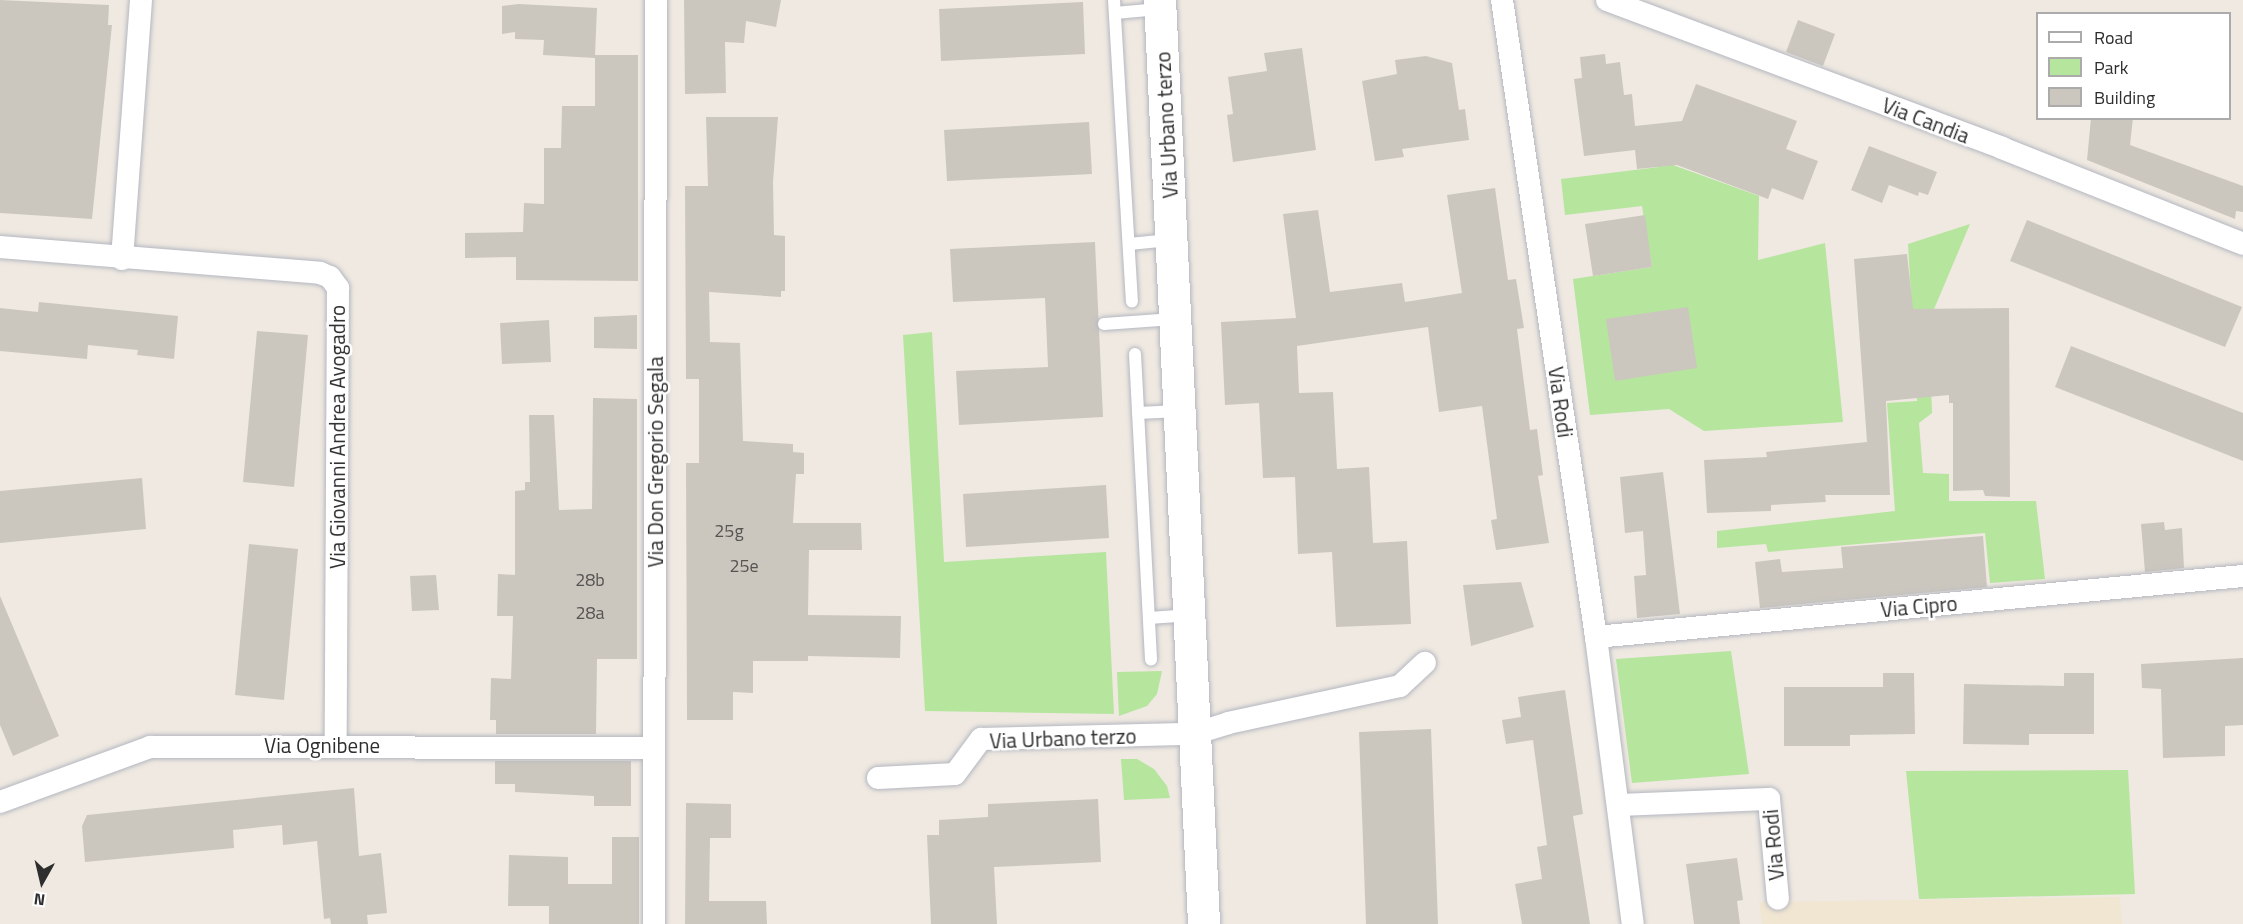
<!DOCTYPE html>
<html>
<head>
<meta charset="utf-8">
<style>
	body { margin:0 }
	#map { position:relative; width:2243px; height:924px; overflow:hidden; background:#efe9e1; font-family:"Titillium Web",sans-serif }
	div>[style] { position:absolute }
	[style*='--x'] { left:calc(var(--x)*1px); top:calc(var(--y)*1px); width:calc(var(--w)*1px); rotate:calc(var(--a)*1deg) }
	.education>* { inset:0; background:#f0e6d1 }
	.green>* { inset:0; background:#b6e59e }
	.building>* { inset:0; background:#cbc7bf }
	.roads { filter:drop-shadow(0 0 2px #b4b7c1) drop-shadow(0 0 2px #b4b7c1) }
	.lane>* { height:12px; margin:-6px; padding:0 6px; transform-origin:6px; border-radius:6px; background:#fff }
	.street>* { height:22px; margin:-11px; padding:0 11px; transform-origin:11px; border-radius:11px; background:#fff }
	.secondary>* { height:32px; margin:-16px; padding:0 16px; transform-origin:16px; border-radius:16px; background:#fff }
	span { translate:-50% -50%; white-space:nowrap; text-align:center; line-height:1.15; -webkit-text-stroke:5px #fff; paint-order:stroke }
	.number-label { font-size:18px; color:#555452 }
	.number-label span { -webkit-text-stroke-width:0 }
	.street-label { font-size:21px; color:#2e2e2e }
	.legend { position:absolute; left:2036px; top:12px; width:195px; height:108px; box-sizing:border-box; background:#fff; border:2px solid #ababab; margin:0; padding:8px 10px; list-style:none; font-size:18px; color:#2e2e2e }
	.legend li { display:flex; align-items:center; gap:12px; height:30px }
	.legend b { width:30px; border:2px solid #ababab }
	.north { position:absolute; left:12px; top:852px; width:60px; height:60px; -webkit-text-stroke:4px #fff; paint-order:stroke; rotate:188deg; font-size:16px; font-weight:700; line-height:24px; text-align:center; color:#2e2e2e }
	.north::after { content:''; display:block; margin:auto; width:21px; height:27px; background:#2e2e2e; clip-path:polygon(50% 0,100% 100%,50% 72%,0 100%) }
</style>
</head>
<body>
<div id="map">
	<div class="education">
		<i style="clip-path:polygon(2120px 897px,2122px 924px,1762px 924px,1759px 902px)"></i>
	</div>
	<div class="green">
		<i style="clip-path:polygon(1659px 160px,1759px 196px,1758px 260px,1825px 243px,1843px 422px,1704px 431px,1669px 409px,1590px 415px,1573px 279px,1652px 267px,1642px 206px,1565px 215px,1561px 179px,1659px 167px)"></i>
		<i style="clip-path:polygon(1970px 224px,1929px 321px,1932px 413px,1919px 423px,1923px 473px,1949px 474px,1949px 501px,2036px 501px,2045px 579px,1990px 583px,1985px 533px,1768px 552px,1766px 544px,1717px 548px,1717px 531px,1895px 511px,1887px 403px,1917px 401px,1908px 244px)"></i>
		<i style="clip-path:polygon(932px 332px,944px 562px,1106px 552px,1114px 714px,925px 711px,903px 335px)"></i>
		<i style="clip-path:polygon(1731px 651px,1749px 774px,1632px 783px,1616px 659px)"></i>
		<i style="clip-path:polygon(1162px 671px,1157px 694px,1147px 706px,1119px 716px,1117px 672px)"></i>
		<i style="clip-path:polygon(1121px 759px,1137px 759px,1154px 769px,1167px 786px,1170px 798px,1124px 800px)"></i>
		<i style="clip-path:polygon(2128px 770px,2135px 894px,1919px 899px,1906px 771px)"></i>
	</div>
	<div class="building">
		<i style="clip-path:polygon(0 0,109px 5px,108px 25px,112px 25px,92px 219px,0 213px)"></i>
		<i style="clip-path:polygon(684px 0,781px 0,776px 27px,746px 21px,744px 43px,725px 42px,726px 93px,685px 94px)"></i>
		<i style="clip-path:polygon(1083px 2px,1085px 54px,941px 61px,939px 9px)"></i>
		<i style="clip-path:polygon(519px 4px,597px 8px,595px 55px,638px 55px,638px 281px,516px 280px,516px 257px,465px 258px,465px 233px,523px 232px,524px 203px,544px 204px,544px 148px,561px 148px,562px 106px,595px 106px,595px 58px,543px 55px,544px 40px,515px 39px,515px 32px,502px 34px,502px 6px)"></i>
		<i style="clip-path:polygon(1798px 20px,1835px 34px,1823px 66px,1786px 52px)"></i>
		<i style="clip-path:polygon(1302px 48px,1316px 150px,1233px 162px,1227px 115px,1233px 114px,1228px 77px,1267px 71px,1264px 53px)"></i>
		<i style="clip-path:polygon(1605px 54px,1606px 64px,1620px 62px,1624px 95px,1632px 94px,1635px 126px,1682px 121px,1696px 84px,1797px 121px,1786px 149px,1818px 161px,1803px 200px,1772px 188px,1768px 199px,1677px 165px,1637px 169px,1635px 150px,1584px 156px,1574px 79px,1582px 78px,1580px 57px)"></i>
		<i style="clip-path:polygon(1426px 56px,1452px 63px,1459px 110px,1465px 109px,1469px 140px,1402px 149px,1404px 157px,1375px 161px,1362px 81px,1397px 74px,1395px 60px)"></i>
		<i style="clip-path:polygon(706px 117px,778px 117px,773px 182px,774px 235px,785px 236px,785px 291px,781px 291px,781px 297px,709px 292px,710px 342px,740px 343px,743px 441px,793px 444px,793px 452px,804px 453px,804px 474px,796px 474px,793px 523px,861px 523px,862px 550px,809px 550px,808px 615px,901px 616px,900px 658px,808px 656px,808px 661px,753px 661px,753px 693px,733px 692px,733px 720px,687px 720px,686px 463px,699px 463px,699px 379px,686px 379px,685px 186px,708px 186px)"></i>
		<i style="clip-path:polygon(2091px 118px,2133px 118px,2130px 145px,2243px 186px,2243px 212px,2236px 211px,2235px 219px,2087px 160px)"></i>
		<i style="clip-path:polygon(1089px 122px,1092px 174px,947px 181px,944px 130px)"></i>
		<i style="clip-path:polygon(1869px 146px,1937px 172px,1928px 195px,1919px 192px,1918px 196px,1889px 185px,1882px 203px,1851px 190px)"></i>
		<i style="clip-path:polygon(1495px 188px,1508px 280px,1516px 279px,1524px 328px,1517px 329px,1530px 430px,1537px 429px,1543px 475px,1538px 476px,1549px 543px,1496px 550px,1491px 520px,1497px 519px,1482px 406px,1439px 412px,1428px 327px,1297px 346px,1299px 393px,1333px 392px,1337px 469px,1369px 467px,1373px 543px,1407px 541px,1411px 624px,1336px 627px,1332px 552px,1298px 554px,1295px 477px,1263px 478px,1259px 403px,1225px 405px,1221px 322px,1296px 318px,1283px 214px,1318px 210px,1330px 292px,1402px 283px,1405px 302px,1462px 293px,1447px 195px)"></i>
		<i style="clip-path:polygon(1645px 215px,1652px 267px,1593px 276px,1585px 224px)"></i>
		<i style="clip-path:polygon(2027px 220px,2242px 307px,2225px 347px,2010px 261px)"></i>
		<i style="clip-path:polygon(1095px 242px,1103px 417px,959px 425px,956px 371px,1048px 367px,1045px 298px,953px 302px,950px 249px)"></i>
		<i style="clip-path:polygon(1907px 254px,1913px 309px,2009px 308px,2010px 497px,1985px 496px,1983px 490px,1953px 491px,1953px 403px,1949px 403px,1949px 395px,1886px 401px,1890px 495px,1825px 495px,1826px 502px,1771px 505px,1771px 511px,1707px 513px,1704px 460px,1767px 457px,1766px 452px,1867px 442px,1854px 259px)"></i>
		<i style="clip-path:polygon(39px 302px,178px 316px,174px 359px,137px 355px,138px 350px,88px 345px,87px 359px,0 351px,0 308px,38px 312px)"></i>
		<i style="clip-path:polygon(1688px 307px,1697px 368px,1615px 381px,1606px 319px)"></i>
		<i style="clip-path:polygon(637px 315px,637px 349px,594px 348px,594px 317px)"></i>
		<i style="clip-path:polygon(549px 320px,551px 362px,502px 364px,500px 323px)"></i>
		<i style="clip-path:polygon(257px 331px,308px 335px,294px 487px,243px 482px)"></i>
		<i style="clip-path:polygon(2071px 346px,2243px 413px,2243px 461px,2055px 387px)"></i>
		<i style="clip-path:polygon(593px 398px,637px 399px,637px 659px,597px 659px,596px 734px,496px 734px,496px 720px,490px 720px,491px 678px,511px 679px,513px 616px,497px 616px,498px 574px,515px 575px,515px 491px,525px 490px,525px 482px,530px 482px,529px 415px,554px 415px,559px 510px,592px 509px)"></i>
		<i style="clip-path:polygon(1663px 472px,1680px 614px,1637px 618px,1634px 576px,1646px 575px,1643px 531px,1625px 533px,1620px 477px)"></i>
		<i style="clip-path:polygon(142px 478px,146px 529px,0 543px,0 491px)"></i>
		<i style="clip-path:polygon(1106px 485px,1109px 538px,966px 547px,963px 494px)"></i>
		<i style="clip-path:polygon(2164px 522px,2165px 530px,2182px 528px,2184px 568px,2145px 572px,2141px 524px)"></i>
		<i style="clip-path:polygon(1983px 536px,1987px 587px,1760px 608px,1755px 562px,1780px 559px,1782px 572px,1843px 568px,1841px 547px)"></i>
		<i style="clip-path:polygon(249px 544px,298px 549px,284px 700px,235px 695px)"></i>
		<i style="clip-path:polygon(436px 575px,439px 610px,412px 611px,410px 576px)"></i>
		<i style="clip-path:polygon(1521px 582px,1534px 627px,1471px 646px,1463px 585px)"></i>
		<i style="clip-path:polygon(0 596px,59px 736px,13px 756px,0 725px)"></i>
		<i style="clip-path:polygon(2243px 658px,2243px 725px,2225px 726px,2225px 756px,2163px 758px,2161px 689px,2142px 688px,2141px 664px)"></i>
		<i style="clip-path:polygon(1883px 673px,1914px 673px,1915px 734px,1850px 735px,1850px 746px,1784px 746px,1784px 687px,1883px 687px)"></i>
		<i style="clip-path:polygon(2064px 673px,2094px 673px,2094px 734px,2029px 734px,2029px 745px,1963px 744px,1964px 684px,2064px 686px)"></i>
		<i style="clip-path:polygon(1565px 690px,1583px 814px,1573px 816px,1590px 924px,1522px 924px,1515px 884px,1542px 879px,1537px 847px,1547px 845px,1533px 740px,1506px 744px,1502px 720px,1521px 717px,1518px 697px)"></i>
		<i style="clip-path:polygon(1431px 729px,1438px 924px,1366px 924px,1359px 732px)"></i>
		<i style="clip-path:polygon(495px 761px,631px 761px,631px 806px,594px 806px,594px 796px,515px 792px,515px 784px,495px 784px)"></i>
		<i style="clip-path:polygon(354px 788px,359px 856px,381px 853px,387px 913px,367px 915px,368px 924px,331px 924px,330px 918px,324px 919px,317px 841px,283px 845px,282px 825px,233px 830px,234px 848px,85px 862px,82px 826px,87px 815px)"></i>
		<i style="clip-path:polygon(1098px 799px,1101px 862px,994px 867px,997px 924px,931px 924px,927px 835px,939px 835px,939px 820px,988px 817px,988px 804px)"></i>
		<i style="clip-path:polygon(686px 803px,731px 804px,731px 838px,710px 838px,709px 901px,766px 901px,767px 924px,685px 924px)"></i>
		<i style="clip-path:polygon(612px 837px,639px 837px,639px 924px,549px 924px,549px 906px,508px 906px,509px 855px,568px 857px,568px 884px,612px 884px)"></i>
		<i style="clip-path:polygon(1737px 858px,1743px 900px,1737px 901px,1740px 924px,1694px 924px,1686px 864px)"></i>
	</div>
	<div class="roads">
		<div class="lane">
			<i style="--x:1114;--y:0;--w:302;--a:86.6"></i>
			<i style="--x:1115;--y:13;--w:44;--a:-5.2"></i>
			<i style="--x:1129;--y:244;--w:41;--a:-5.6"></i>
			<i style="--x:1104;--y:324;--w:70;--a:-4.1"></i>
			<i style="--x:1135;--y:354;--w:306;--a:87"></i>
			<i style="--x:1138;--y:413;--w:41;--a:-2.8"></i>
			<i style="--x:1149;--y:618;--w:39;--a:-4"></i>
		</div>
		<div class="street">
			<i style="--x:1502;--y:0;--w:644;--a:81.61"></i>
			<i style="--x:1596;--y:637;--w:289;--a:82.7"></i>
			<i style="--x:1607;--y:0;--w:422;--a:20.5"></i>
			<i style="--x:2002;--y:148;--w:259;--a:21.7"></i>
			<i style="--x:0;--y:247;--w:321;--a:4.6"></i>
			<i style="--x:320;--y:273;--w:11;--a:22"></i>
			<i style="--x:330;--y:277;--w:14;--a:54"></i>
			<i style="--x:338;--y:288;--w:456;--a:90.3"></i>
			<i style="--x:122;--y:259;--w:260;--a:-85.8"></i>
			<i style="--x:1596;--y:637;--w:650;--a:-5.39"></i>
			<i style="--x:878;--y:778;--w:77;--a:-3"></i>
			<i style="--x:955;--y:774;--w:44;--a:-53.4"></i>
			<i style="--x:981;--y:739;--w:212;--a:-1.4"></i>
			<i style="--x:1193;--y:734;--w:37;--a:-17"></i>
			<i style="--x:1228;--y:723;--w:176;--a:-12.1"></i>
			<i style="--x:1400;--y:686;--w:34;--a:-43"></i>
			<i style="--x:0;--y:802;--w:160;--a:-20.1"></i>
			<i style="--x:150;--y:747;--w:504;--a:0.11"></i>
			<i style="--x:1618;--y:805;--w:151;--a:-2.3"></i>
			<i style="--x:1769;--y:799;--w:100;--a:84.9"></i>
			<i style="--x:654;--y:924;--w:924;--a:-89.88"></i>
		</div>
		<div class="secondary">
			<i style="--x:1160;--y:0;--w:925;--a:87.27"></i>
		</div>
	</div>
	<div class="number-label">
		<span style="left:729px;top:531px">25g</span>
		<span style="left:744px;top:566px">25e</span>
		<span style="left:590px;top:580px">28b</span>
		<span style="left:590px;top:613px">28a</span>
	</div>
	<div class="street-label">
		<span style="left:1926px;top:120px;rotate:21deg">Via Candia</span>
		<span style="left:1166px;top:125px;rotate:-93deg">Via Urbano terzo</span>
		<span style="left:1561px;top:402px;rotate:82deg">Via Rodi</span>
		<span style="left:337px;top:437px;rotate:-90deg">Via Giovanni Andrea Avogadro</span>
		<span style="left:655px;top:462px;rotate:-90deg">Via Don Gregorio Segala</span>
		<span style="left:1919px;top:606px;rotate:-5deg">Via Cipro</span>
		<span style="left:1063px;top:738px;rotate:-2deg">Via Urbano terzo</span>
		<span style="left:322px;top:745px">Via Ognibene</span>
		<span style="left:1773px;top:845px;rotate:-95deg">Via Rodi</span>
	</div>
	<ul class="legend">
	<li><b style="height:8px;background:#fff"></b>Road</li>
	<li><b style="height:16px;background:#b6e59e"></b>Park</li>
	<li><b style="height:16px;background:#cbc7bf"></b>Building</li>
	</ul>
	<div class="north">N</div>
</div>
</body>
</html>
